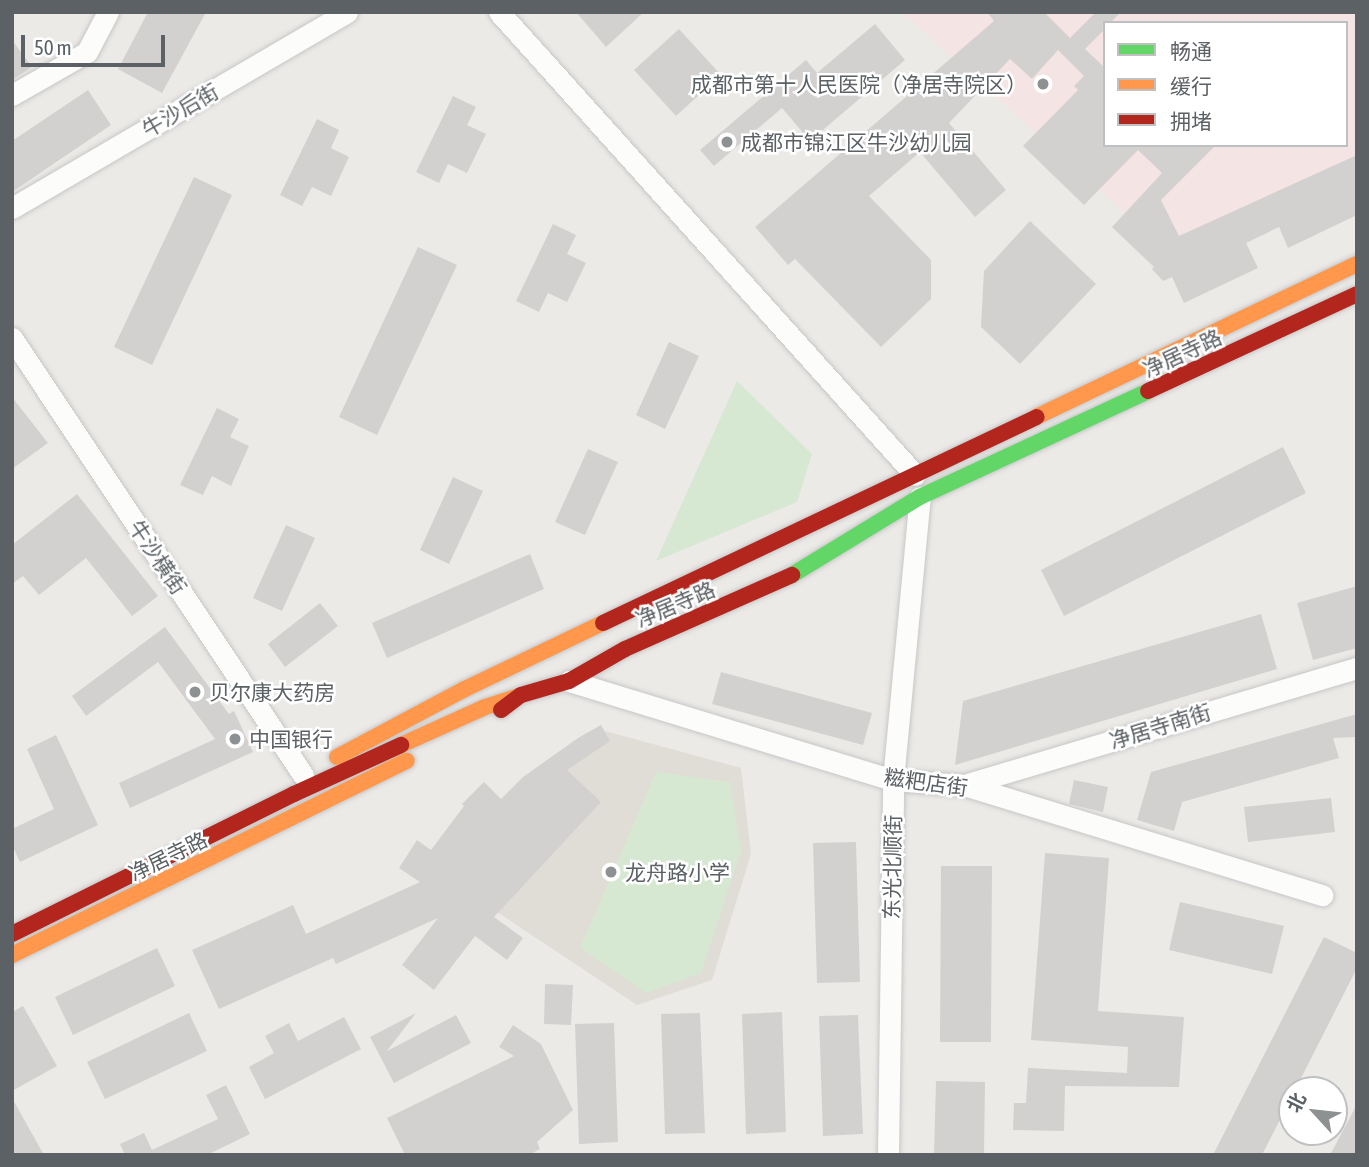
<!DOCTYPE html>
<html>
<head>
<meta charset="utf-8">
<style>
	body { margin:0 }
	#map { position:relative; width:1369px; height:1167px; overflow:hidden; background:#eceae7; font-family:"Asap Condensed","Noto Sans SC",sans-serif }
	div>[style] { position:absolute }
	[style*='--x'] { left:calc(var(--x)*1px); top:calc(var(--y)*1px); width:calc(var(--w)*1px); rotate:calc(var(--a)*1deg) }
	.education>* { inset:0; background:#e0dcd6 }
	.medical>* { inset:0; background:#f5e4e4 }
	.green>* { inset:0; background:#d7e8d2 }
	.building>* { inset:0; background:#d3d1d0 }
	.roads { filter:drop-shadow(0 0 2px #c7c7c8) drop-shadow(0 0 2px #c7c7c8) }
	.street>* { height:21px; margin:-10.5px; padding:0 10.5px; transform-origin:10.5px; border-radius:10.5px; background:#fcfcfb }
	.fast>* { height:16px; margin:-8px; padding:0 8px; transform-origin:8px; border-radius:8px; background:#63d668 }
	.slow>* { height:16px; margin:-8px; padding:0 8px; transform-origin:8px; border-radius:8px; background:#ff974d }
	.jam>* { height:16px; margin:-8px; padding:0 8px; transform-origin:8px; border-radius:8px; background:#b3261e }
	.dots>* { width:19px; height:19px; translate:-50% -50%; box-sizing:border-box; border:4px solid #fff; border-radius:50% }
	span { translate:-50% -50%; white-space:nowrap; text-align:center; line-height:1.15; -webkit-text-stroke:5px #fff; paint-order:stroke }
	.poi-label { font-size:21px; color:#5c6165 }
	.right { translate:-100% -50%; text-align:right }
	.left { translate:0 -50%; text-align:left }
	.street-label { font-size:21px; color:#5c6165 }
	.frame { position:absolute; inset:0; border:14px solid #5c6165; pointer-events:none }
	.legend { position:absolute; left:1103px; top:21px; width:245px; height:126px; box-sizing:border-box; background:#fff; border:2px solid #bec0c1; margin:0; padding:9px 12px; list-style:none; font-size:21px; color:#5c6165 }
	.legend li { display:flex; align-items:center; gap:14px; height:35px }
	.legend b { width:35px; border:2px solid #bec0c1 }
	.north { position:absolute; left:1278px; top:1076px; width:70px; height:70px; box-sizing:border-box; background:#fff; border:2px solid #bec0c1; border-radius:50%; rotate:297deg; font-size:19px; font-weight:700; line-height:28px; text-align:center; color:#5c6165 }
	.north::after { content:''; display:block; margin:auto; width:24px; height:32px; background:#8e9192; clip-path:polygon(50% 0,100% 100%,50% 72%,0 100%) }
	.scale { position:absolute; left:21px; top:35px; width:144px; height:32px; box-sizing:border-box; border:4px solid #5c6165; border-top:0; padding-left:9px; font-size:21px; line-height:24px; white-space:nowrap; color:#5c6165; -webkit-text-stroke:5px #fff; paint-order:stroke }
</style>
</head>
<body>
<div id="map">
	<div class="education">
		<i style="clip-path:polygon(605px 731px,741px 768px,751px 854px,712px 980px,637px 1005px,464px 890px,538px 773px)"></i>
	</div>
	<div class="medical">
		<i style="clip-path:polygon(evenodd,902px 12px,1357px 12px,1357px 172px,1172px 255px,902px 12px,1105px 23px,1346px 23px,1346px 145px,1105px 145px,1105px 23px)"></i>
	</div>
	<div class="green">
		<i style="clip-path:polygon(737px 381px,812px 454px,797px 502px,656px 561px)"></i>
		<i style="clip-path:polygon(656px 772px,730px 782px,741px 851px,701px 973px,646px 993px,580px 948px)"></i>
	</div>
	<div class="building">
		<i style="clip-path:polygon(148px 12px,206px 12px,162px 93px,118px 69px)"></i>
		<i style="clip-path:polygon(576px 12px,644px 12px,606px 47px)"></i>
		<i style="clip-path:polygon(987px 12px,1044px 12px,1070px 38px,1096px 12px,1121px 12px,1110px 23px,1105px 23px,1105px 29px,1085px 49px,1105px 68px,1105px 145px,1216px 145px,1161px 200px,1179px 236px,1357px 155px,1357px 215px,1288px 248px,1279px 227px,1246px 243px,1258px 268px,1184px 303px,1172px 277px,1163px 281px,1152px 269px,1154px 267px,1112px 227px,1162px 173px,1138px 150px,1084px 205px,1023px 146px,1078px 90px,1074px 86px,1084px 76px,1058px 50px,1032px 79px,1010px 59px,949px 123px,1006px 190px,975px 217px,920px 152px,869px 196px,931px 260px,931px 299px,881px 347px,795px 259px,788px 265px,755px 227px,994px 21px)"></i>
		<i style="clip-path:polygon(875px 24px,905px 60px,810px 141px,782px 108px,714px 166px,700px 150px,806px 60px,817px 73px)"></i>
		<i style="clip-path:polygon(679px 29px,721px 75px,676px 116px,634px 70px)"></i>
		<i style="clip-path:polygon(12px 40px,32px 67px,12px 80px)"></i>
		<i style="clip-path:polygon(88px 90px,111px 125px,12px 192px,12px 141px)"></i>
		<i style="clip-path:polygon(453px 96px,476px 107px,467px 125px,486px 134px,467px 173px,448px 164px,439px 183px,416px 172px)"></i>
		<i style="clip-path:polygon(317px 119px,339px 130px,331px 148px,349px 157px,331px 196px,312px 187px,302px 206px,280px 195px)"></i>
		<i style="clip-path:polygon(194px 177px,232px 195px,152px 365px,114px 347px)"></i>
		<i style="clip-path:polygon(1030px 221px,1096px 284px,1020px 364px,981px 327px,984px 271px)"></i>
		<i style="clip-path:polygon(553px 224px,576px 235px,567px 254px,586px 263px,567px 302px,548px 293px,539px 312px,516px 301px)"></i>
		<i style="clip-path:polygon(418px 247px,457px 265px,377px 435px,339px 417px)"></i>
		<i style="clip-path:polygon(669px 342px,699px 356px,665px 429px,636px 415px)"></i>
		<i style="clip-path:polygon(12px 397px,48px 443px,12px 469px)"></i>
		<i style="clip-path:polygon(217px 408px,239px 419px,230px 437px,249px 446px,231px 486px,212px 476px,203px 495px,180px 485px)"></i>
		<i style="clip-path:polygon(1283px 447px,1306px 493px,1064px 616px,1041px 570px)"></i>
		<i style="clip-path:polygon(588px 449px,618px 462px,585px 535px,555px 522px)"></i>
		<i style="clip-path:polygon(453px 477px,483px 491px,449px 564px,420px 550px)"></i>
		<i style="clip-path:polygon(77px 494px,158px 596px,132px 616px,86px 558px,39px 595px,23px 576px,12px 584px,12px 545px)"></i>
		<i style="clip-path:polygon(286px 525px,315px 538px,282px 611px,253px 598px)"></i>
		<i style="clip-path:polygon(530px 554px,544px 589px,387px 658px,372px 623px)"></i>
		<i style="clip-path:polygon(1357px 586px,1357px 648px,1313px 660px,1297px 603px)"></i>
		<i style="clip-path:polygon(320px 603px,338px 626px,285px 667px,268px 644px)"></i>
		<i style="clip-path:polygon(1261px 614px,1277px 669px,955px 765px,963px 701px)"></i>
		<i style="clip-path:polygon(165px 627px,229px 714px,234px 711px,253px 752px,130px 808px,119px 783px,215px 739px,158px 662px,86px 716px,72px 696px)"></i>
		<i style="clip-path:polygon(721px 672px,872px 713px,863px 745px,712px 704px)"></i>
		<i style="clip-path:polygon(1357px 714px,1357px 737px,1333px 738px,1339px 758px,1182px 802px,1174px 831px,1137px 820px,1151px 772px)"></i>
		<i style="clip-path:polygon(601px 725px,610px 741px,567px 770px,601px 802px,494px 917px,523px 938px,507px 960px,475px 936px,434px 990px,402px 965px,438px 918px,336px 964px,333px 958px,219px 1009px,192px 950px,293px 905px,306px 934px,420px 882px,399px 868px,417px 840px,431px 850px,464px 806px,462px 804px,484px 782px,501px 799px,523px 777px,578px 738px)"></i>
		<i style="clip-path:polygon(56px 735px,98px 825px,20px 862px,12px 845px,12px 829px,54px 809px,27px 749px)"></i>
		<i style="clip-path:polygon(1074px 780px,1108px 787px,1103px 812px,1069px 804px)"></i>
		<i style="clip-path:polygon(1331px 798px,1335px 832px,1248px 842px,1244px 807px)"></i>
		<i style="clip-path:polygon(856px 842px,860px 982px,817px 983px,813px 843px)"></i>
		<i style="clip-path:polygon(1045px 853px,1109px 858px,1098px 1011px,1184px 1017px,1179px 1087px,1065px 1086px,1064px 1131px,1013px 1130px,1014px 1103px,1026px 1103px,1028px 1068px,1127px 1073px,1128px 1047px,1031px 1040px)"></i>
		<i style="clip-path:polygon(941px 866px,992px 866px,991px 1042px,940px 1042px)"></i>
		<i style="clip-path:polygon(1180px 902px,1284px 926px,1272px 974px,1169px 950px)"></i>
		<i style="clip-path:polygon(1324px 937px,1357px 953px,1357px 968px,1295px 1090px,1292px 1090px,1292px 1096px,1262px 1155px,1213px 1155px)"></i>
		<i style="clip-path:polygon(157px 948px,175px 986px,73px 1035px,55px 997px)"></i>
		<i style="clip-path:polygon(545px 984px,573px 985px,571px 1025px,544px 1024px)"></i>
		<i style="clip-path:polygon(23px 1006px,57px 1066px,12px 1091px,12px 1012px)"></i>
		<i style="clip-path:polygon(782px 1012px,786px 1132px,746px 1134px,742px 1014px)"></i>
		<i style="clip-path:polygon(189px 1013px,207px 1051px,105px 1099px,87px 1062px)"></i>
		<i style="clip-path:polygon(416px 1013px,387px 1051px,456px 1015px,471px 1043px,394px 1083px,370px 1037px)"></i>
		<i style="clip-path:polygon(700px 1013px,705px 1133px,665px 1134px,661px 1014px)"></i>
		<i style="clip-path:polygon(858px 1015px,863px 1134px,823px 1136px,819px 1016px)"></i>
		<i style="clip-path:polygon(344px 1017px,361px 1049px,265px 1099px,249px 1067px,274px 1053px,265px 1036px,289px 1023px,298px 1041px)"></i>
		<i style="clip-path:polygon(614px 1023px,618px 1142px,579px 1144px,575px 1024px)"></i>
		<i style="clip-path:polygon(513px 1025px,541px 1044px,573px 1110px,537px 1142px,540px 1149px,529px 1155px,405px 1155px,387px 1118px,514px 1056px,499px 1047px)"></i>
		<i style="clip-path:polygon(936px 1081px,985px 1082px,984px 1155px,934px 1155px)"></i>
		<i style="clip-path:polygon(226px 1085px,250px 1134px,207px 1155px,125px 1155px,120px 1144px,144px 1133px,152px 1150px,218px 1119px,206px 1095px)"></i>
		<i style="clip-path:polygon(12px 1098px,44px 1155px,12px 1155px)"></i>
		<i style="clip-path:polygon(1357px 1104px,1357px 1155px,1330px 1155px)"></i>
	</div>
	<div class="roads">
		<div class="street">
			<i style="--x:499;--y:12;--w:622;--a:48.06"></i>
			<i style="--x:12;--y:95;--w:86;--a:-29.8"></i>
			<i style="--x:87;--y:52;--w:45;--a:-62.3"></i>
			<i style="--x:12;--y:208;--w:388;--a:-30.3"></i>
			<i style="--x:12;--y:338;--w:525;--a:56.34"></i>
			<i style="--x:569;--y:681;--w:339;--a:17"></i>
			<i style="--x:893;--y:780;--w:71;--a:4"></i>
			<i style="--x:964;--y:785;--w:375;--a:17.1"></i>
			<i style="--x:964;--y:785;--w:410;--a:-16.6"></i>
			<i style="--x:888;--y:1155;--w:375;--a:-89.2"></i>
			<i style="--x:893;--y:780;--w:284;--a:-84.6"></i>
		</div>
		<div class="fast">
			<i style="--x:792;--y:575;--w:150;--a:-31.4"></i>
			<i style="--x:920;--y:497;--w:251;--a:-24.9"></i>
		</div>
		<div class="slow">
			<i style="--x:1036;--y:417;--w:356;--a:-25.5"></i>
			<i style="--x:401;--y:745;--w:92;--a:-24.3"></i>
			<i style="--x:485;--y:707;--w:38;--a:-18"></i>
			<i style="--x:337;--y:757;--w:145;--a:-28"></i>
			<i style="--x:465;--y:689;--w:153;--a:-25.6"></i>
			<i style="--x:12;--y:955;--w:440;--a:-26.2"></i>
		</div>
		<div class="jam">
			<i style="--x:1148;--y:391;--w:230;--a:-24.9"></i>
			<i style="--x:603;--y:623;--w:480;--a:-25.4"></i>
			<i style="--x:501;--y:710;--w:25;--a:-37"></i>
			<i style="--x:521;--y:695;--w:50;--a:-16.3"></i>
			<i style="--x:569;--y:681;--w:64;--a:-29.7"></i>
			<i style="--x:625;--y:649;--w:183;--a:-23.9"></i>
			<i style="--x:12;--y:934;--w:315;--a:-26.4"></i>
			<i style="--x:294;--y:794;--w:118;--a:-24.6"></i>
		</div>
	</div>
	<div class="dots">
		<i style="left:1043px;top:84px;background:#8e9192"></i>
		<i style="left:727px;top:142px;background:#8e9192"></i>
		<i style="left:195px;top:692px;background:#8e9192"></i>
		<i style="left:235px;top:739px;background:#8e9192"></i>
		<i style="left:611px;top:872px;background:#8e9192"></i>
	</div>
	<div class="poi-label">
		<span class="right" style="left:1027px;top:84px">成都市第十人民医院（净居寺院区）</span>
		<span class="left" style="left:741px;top:142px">成都市锦江区牛沙幼儿园</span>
		<span class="left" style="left:209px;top:692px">贝尔康大药房</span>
		<span class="left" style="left:249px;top:739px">中国银行</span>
		<span class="left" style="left:625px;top:872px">龙舟路小学</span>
	</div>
	<div class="street-label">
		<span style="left:180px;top:110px;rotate:-30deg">牛沙后街</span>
		<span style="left:1182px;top:353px;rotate:-25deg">净居寺路</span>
		<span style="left:158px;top:557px;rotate:56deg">牛沙横街</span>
		<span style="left:675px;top:604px;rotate:-23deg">净居寺路</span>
		<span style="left:1160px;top:726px;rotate:-17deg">净居寺南街</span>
		<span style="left:926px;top:782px;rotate:8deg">糍粑店街</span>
		<span style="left:168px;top:856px;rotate:-26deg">净居寺路</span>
		<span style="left:892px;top:867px;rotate:-89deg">东光北顺街</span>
	</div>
	<div class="frame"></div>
	<ul class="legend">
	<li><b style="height:9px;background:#63d668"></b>畅通</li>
	<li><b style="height:9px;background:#ff974d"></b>缓行</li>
	<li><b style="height:9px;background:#b3261e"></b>拥堵</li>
	</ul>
	<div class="north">北</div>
	<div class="scale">50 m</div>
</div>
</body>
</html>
